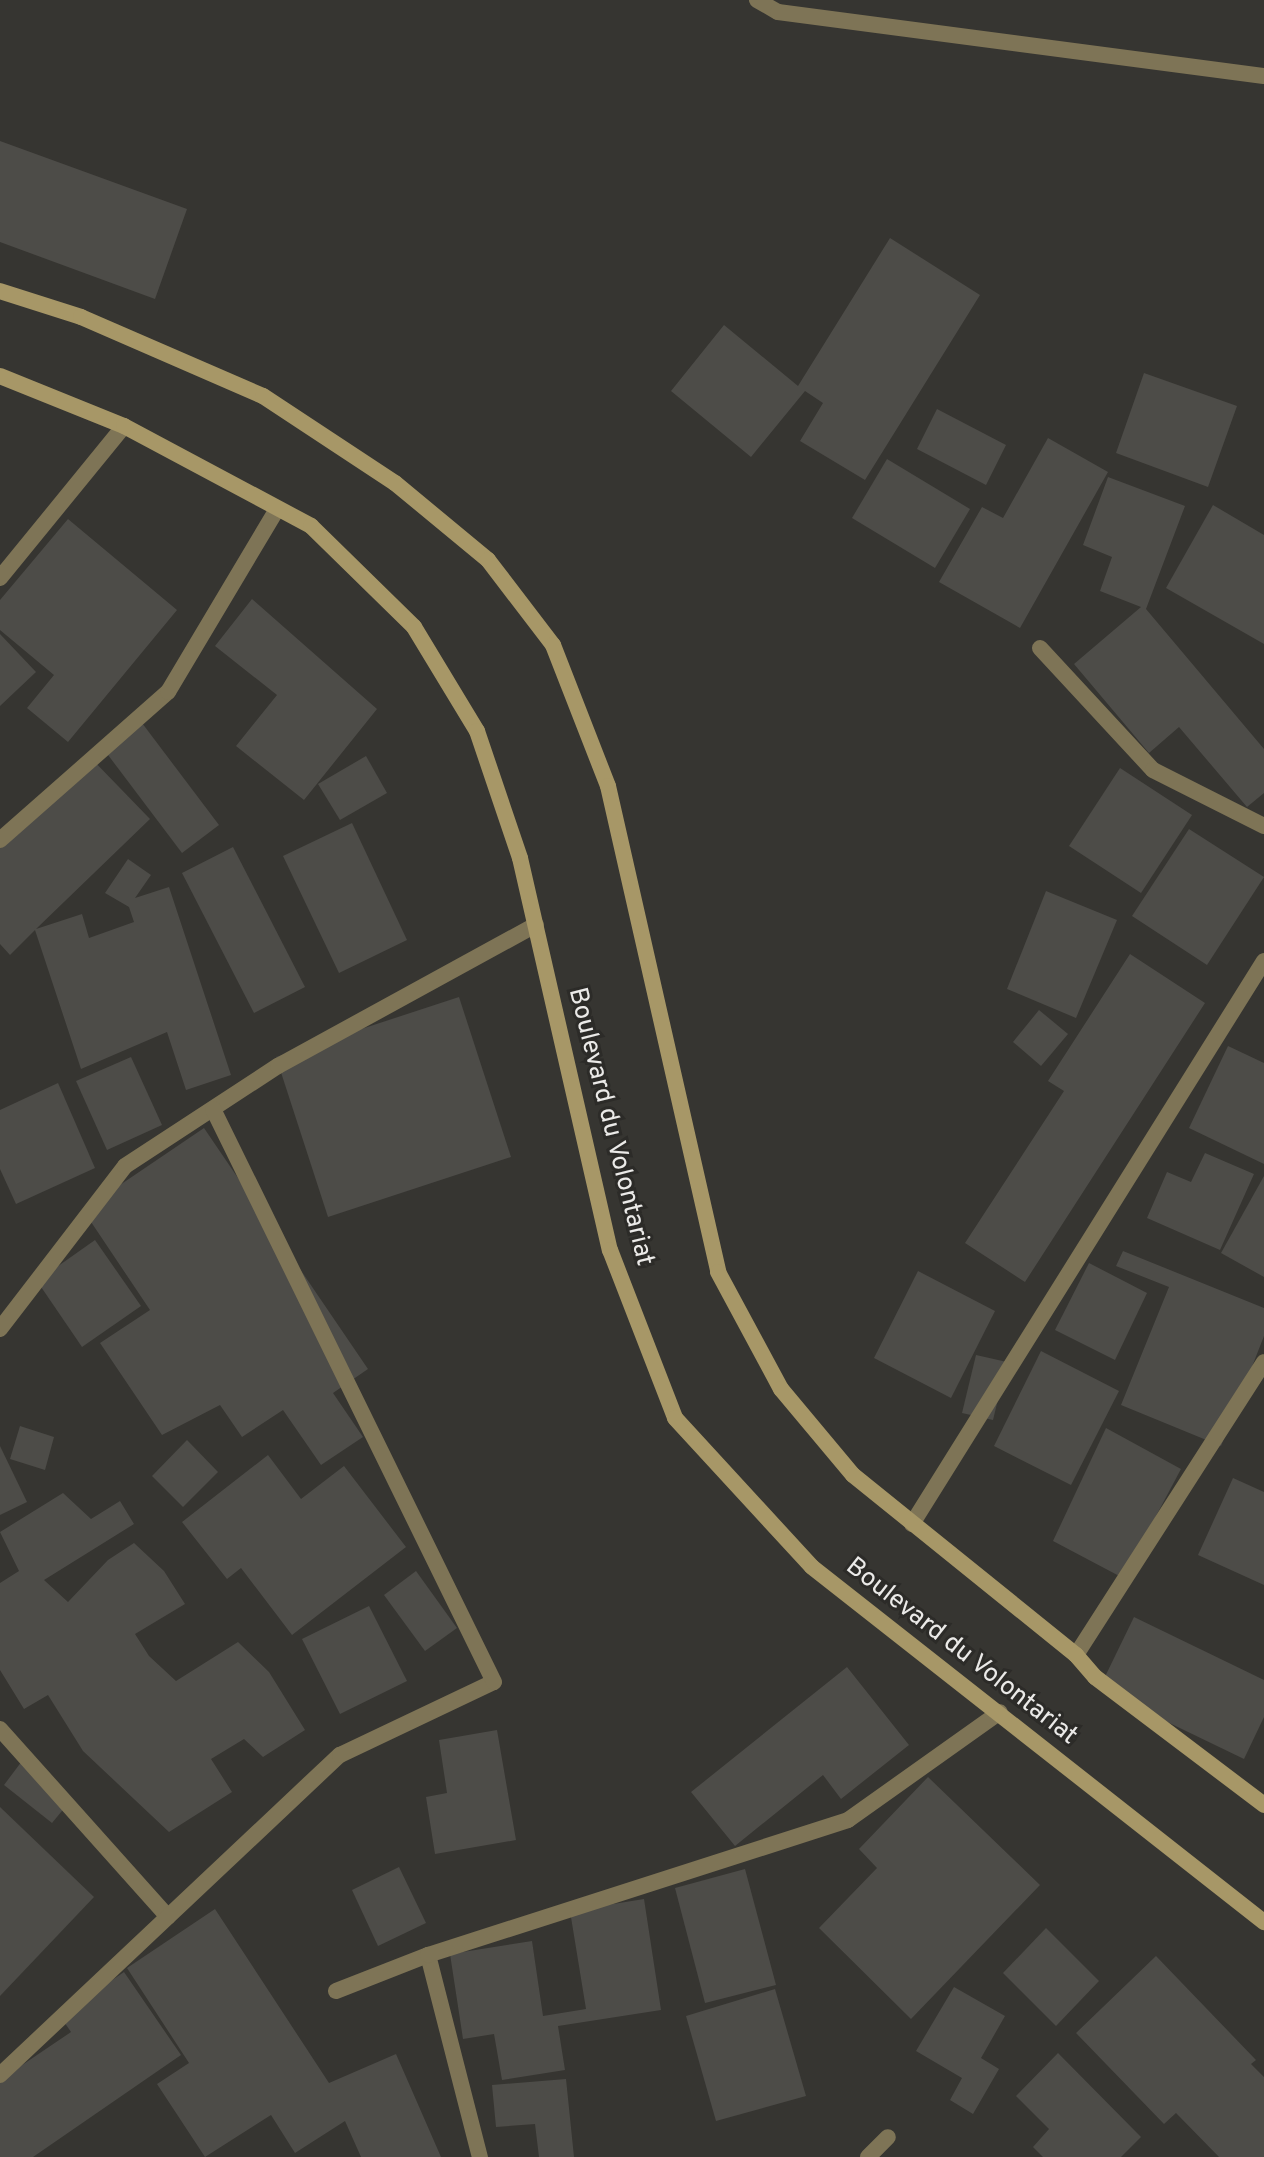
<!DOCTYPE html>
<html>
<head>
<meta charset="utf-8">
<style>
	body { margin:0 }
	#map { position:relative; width:1264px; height:2157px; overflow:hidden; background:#363531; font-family:Overpass,sans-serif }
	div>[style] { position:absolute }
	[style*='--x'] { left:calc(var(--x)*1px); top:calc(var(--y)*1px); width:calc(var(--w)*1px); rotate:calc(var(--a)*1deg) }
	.building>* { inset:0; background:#4d4c48 }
	.street>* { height:16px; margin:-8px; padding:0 8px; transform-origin:8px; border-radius:8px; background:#7e7456 }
	.secondary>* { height:16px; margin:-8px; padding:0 8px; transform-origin:8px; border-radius:8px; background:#a79767 }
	span { translate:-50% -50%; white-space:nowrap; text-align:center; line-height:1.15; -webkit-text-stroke:6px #2c2b28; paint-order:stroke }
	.street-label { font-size:26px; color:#ebeae8 }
</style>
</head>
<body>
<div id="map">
	<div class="building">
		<i style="clip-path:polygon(0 141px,187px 209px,155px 299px,0 242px)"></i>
		<i style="clip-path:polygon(890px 238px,980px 295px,865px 480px,800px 441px,823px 403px,805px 391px,751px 457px,671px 391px,724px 325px,798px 386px)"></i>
		<i style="clip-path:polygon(1144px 373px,1237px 406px,1208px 487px,1116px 453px)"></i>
		<i style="clip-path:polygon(937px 409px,1006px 445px,986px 485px,917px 449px)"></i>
		<i style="clip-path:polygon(1048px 438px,1108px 472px,1020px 628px,939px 582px,982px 507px,1003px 518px)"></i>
		<i style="clip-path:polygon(887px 459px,970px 509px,935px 568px,852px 518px)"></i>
		<i style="clip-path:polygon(1108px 477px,1185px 506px,1146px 609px,1264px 749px,1264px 793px,1247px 807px,1179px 727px,1149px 753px,1074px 664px,1141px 607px,1100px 591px,1112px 557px,1083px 545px)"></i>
		<i style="clip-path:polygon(1213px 505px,1264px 535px,1264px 644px,1166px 588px)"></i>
		<i style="clip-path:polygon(68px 519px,177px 610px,68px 742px,27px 708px,54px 675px,0 630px,0 600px)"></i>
		<i style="clip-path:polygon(252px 599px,377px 709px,304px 800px,236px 746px,277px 695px,215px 646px)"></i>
		<i style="clip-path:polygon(0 634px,36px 672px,0 706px)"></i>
		<i style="clip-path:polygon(139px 719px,219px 825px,182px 853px,102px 747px)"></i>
		<i style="clip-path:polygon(89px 756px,150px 819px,36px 929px,82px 914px,89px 938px,134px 922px,129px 907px,105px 893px,128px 859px,151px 875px,135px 898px,169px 887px,231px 1075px,186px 1090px,167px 1032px,81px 1069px,35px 930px,10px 955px,0 944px,0 843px)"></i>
		<i style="clip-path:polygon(366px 756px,387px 793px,340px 820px,318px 784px)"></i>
		<i style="clip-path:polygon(1120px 768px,1192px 815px,1141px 893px,1069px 846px)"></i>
		<i style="clip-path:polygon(352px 823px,407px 940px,339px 973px,283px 856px)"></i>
		<i style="clip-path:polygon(1189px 829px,1264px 877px,1207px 965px,1132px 916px)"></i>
		<i style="clip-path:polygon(233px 847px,305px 987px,254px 1013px,182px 873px)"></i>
		<i style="clip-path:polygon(1046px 891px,1117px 920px,1076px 1018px,1007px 989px)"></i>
		<i style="clip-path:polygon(1130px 954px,1205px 1003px,1025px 1282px,965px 1243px,1064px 1091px,1048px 1081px)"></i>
		<i style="clip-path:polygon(459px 997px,511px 1157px,328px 1217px,276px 1057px)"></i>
		<i style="clip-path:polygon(1039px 1010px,1068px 1034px,1041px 1066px,1013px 1042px)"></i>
		<i style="clip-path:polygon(1228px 1046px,1264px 1063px,1264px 1164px,1189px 1128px)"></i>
		<i style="clip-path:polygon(131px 1057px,162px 1125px,107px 1150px,76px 1081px)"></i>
		<i style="clip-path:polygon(58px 1083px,95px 1168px,16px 1204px,0 1169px,0 1110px)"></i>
		<i style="clip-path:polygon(204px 1128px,368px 1369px,333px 1393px,363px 1437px,321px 1465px,283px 1410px,242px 1437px,220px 1405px,162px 1435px,100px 1343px,150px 1310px,83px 1210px)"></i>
		<i style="clip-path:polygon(1205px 1153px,1254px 1174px,1220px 1250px,1147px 1218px,1167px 1172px,1191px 1182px)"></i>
		<i style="clip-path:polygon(1264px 1176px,1264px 1277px,1221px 1253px)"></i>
		<i style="clip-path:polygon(95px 1240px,141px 1306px,82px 1347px,37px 1281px)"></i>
		<i style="clip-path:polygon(1123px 1251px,1264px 1308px,1264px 1336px,1221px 1446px,1121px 1405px,1169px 1287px,1116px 1266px)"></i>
		<i style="clip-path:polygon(1089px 1263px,1147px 1293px,1115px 1360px,1055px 1330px)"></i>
		<i style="clip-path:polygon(918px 1271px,995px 1311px,951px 1398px,874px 1358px)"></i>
		<i style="clip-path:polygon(1041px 1351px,1119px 1391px,1071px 1485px,994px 1446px)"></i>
		<i style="clip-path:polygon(976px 1355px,1007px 1362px,993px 1420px,962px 1413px)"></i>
		<i style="clip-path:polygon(20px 1426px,54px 1437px,45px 1470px,10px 1459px)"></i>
		<i style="clip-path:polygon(1106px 1428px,1181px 1469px,1123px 1578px,1053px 1541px)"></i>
		<i style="clip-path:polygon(187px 1440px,218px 1472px,183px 1507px,152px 1476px)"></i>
		<i style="clip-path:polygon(0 1446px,27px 1502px,0 1515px)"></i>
		<i style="clip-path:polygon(268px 1455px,301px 1499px,344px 1466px,406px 1547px,292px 1635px,241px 1568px,227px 1579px,182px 1522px)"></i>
		<i style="clip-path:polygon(1233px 1478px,1264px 1492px,1264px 1585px,1198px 1555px)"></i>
		<i style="clip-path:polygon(63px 1493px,91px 1519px,120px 1501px,134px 1524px,44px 1580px,68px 1602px,108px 1560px,134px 1543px,164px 1571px,185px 1604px,135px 1634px,149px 1656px,176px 1681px,238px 1642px,269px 1672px,305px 1730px,263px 1757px,244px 1739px,211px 1759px,232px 1792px,169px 1832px,83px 1751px,48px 1695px,24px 1709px,0 1670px,0 1583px,19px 1571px,0 1532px)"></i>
		<i style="clip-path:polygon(416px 1571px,457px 1628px,425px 1651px,384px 1595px)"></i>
		<i style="clip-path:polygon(369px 1606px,407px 1681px,340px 1714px,302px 1639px)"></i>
		<i style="clip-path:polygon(1134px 1617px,1264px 1680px,1264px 1717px,1244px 1759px,1099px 1689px)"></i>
		<i style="clip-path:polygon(847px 1667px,909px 1745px,841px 1799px,823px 1775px,735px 1846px,691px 1792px)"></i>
		<i style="clip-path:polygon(497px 1730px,516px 1840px,435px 1854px,426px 1797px,447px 1793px,439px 1740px)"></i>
		<i style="clip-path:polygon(22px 1761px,71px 1800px,52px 1823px,4px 1785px)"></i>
		<i style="clip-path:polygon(928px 1777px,1040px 1885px,911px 2019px,819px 1928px,877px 1868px,859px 1849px)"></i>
		<i style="clip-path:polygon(0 1807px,94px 1897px,0 1996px)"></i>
		<i style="clip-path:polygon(399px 1867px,426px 1923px,378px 1946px,352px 1890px)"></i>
		<i style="clip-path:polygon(745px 1869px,776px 1985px,705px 2003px,675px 1888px)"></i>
		<i style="clip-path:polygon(644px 1899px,661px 2010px,558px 2026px,565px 2070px,502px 2080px,494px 2034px,463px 2039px,450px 1954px,532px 1941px,543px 2016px,586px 2009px,570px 1911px)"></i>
		<i style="clip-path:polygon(215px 1909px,329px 2083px,396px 2054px,441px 2157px,361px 2157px,345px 2121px,295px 2153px,271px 2115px,205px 2157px,157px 2084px,189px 2063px,127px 1968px)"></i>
		<i style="clip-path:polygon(1046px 1928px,1099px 1981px,1056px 2026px,1003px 1973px)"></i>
		<i style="clip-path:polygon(1156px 1956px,1256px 2060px,1251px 2064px,1264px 2077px,1264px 2157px,1219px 2157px,1176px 2113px,1164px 2124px,1076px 2033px)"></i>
		<i style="clip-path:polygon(124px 1972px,181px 2055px,33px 2157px,0 2157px,0 2080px,71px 2032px,60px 2016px)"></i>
		<i style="clip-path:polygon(954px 1987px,1005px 2016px,981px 2058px,999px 2069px,973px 2114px,950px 2100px,962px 2078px,916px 2051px)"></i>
		<i style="clip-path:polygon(775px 1989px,806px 2096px,716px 2121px,686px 2016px)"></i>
		<i style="clip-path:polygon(1058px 2053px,1141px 2137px,1121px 2157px,1043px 2157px,1033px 2147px,1049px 2129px,1016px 2096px)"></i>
		<i style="clip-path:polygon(566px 2079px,574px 2157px,539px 2157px,535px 2124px,496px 2127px,492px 2085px)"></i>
	</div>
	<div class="street">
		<i style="--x:757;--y:0;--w:24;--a:30"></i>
		<i style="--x:778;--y:12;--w:490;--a:7.5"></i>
		<i style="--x:0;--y:578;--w:196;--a:-50.8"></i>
		<i style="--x:1040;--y:648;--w:166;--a:47.2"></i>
		<i style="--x:1153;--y:770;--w:124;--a:26.8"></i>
		<i style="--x:0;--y:840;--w:224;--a:-41.4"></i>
		<i style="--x:168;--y:692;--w:213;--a:-59.2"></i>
		<i style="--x:0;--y:1329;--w:205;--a:-52.5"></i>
		<i style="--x:125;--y:1166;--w:183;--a:-33.2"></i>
		<i style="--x:278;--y:1066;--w:294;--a:-28.7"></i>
		<i style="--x:912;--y:1524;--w:664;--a:-57.99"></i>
		<i style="--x:1076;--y:1655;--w:348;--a:-57.3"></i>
		<i style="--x:0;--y:1729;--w:252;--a:48.2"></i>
		<i style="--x:428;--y:1955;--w:209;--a:75.6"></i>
		<i style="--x:336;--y:1991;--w:99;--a:-21.4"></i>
		<i style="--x:428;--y:1955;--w:441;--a:-17.8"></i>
		<i style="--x:848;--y:1820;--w:186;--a:-35.4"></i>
		<i style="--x:0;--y:2075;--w:467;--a:-43.3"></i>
		<i style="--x:340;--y:1755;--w:170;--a:-25.4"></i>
		<i style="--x:494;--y:1682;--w:638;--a:-116.12"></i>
		<i style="--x:868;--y:2157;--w:28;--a:-45"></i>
	</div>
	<div class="secondary">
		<i style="--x:0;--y:291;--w:85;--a:17.8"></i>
		<i style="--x:81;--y:317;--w:198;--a:23.5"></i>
		<i style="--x:263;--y:396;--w:158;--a:33.4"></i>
		<i style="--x:395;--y:483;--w:121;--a:39.6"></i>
		<i style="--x:488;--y:560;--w:107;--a:52.6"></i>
		<i style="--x:553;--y:645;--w:151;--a:68.7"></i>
		<i style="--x:608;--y:786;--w:498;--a:77.2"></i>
		<i style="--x:718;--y:1272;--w:133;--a:61.7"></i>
		<i style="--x:781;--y:1389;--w:112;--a:50.1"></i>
		<i style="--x:853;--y:1475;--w:287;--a:38.9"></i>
		<i style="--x:1076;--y:1655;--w:29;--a:49"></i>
		<i style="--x:1095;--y:1677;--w:212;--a:37.1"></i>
		<i style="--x:0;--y:376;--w:134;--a:22"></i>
		<i style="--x:124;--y:426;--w:212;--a:28.1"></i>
		<i style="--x:311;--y:526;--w:144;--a:44.4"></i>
		<i style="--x:414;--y:627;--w:122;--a:58.8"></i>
		<i style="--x:477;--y:731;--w:134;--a:71.3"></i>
		<i style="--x:520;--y:858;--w:402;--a:77.1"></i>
		<i style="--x:610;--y:1250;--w:180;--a:68.8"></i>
		<i style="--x:675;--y:1418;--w:202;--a:47.4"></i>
		<i style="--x:812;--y:1567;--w:575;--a:38.15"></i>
	</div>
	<div class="street-label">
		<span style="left:610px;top:1127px;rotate:76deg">Boulevard du Volontariat</span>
		<span style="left:961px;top:1652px;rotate:38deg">Boulevard du Volontariat</span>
	</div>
</div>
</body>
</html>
